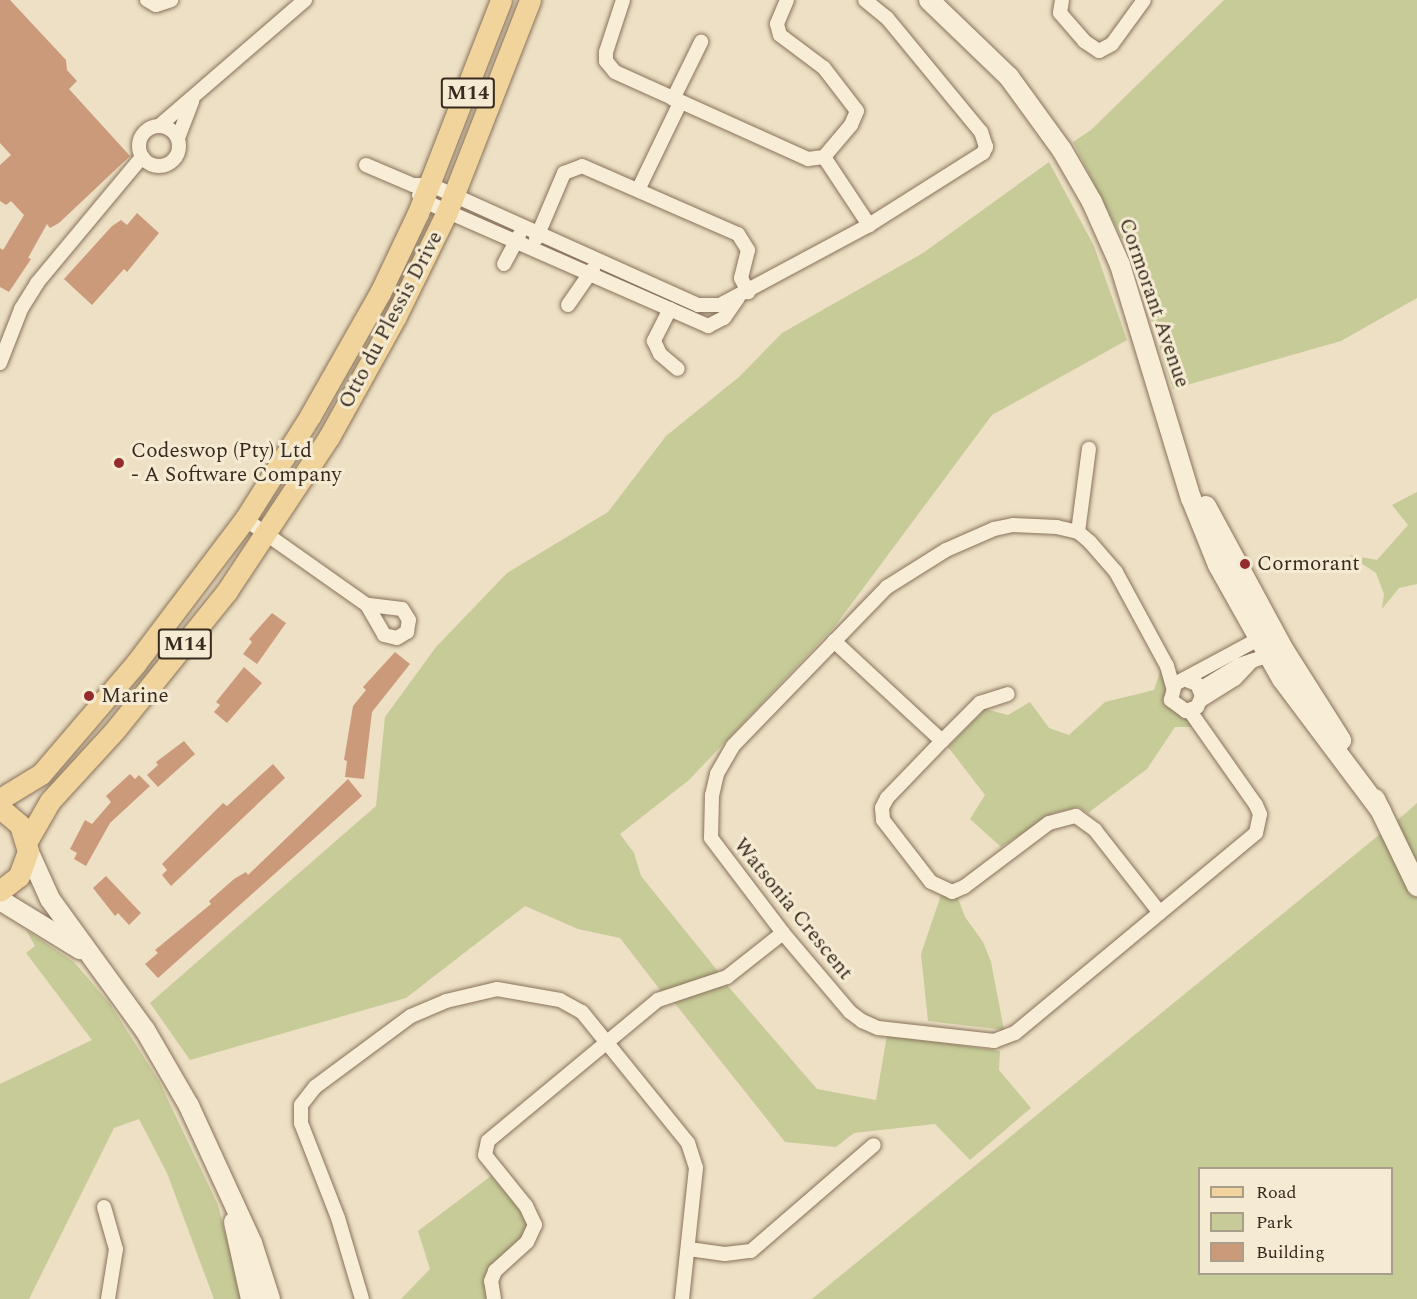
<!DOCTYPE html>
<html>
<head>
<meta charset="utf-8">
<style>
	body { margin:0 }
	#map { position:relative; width:1417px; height:1299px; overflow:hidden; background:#ede0c4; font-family:Spectral,serif }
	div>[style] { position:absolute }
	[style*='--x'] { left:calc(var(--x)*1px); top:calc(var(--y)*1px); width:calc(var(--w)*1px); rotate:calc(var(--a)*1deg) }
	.green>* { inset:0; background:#c6cb98 }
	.building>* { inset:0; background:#cb9a7a }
	.roads { filter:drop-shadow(0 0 2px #88725b) drop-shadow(0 0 2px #88725b) }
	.street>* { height:14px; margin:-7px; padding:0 7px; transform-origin:7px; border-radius:7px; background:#f8eed7 }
	.street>.ring { margin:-7px; padding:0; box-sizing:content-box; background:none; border:14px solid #f8eed7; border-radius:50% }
	.secondary>* { height:20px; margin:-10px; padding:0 10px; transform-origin:10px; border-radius:10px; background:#f8eed7 }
	.primary>* { height:21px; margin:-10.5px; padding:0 10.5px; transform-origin:10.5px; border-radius:10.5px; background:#f0d49c }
	.dots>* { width:16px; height:16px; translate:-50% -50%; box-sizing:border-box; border:3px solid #f5ebd3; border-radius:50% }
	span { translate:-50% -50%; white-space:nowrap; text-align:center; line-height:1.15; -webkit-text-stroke:6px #f5ebd3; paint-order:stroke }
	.shield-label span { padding:2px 4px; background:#f5ebd3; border:2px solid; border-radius:4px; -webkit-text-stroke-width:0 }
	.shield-label { font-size:20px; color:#382a1e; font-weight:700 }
	.street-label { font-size:21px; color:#382a1e }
	.poi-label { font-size:21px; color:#382a1e }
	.left { translate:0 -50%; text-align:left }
	.legend { position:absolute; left:1198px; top:1167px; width:195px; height:108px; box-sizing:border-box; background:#f5ebd3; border:2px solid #a99e8b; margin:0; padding:8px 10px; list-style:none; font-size:18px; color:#382a1e }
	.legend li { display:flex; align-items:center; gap:12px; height:30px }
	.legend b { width:30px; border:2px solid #a99e8b }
</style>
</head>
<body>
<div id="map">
	<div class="green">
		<i style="clip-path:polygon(1224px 0,1417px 0,1417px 298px,1341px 341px,1173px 389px,1131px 256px,1073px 142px,1091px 130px)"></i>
		<i style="clip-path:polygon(1049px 162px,1094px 246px,1127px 340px,992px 415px,835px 626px,689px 780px,620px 834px,634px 853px,641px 876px,721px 975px,661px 991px,620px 938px,578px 929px,525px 906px,406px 998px,190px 1060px,150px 1003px,376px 806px,385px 717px,436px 647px,507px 573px,608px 512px,666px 436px,739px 377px,782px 333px,923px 253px)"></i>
		<i style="clip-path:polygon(1417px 492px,1417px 584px,1399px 588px,1382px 609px,1384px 594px,1376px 573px,1349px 555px,1377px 560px,1408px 525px,1392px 505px)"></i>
		<i style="clip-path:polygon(1163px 663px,1171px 707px,1204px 727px,1175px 727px,1147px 769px,1088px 813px,1078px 807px,1054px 813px,1001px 847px,970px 819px,985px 795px,948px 747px,985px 709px,1008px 715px,1030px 702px,1049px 728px,1069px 735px,1105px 702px,1154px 690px)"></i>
		<i style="clip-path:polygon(evenodd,1417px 803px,1417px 1299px,812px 1299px,1407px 812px,1417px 803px,1200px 1168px,1392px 1168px,1392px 1274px,1200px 1274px,1200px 1168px)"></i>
		<i style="clip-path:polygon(941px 895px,958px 898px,965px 917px,983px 942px,991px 962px,1004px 1030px,928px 1021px,921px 954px)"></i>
		<i style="clip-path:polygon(26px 930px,74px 962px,110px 1004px,159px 1081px,218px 1205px,242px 1299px,214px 1299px,167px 1173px,139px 1119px,114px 1128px,29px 1299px,0 1299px,0 1084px,92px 1040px,26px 953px,35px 946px)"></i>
		<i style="clip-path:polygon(727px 985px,817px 1089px,876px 1100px,887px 1035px,1000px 1051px,999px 1070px,1031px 1108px,970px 1160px,935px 1124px,854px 1133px,836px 1147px,785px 1142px,673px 1001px)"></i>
		<i style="clip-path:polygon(491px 1176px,531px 1223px,530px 1231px,490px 1270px,490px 1299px,401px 1299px,430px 1269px,418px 1231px)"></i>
	</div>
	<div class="building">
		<i style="clip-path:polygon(0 0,10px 0,66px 60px,67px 70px,77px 81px,69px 89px,130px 156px,59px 223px,50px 228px,47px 224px,28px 258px,31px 259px,9px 292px,0 287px,0 248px,3px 250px,24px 215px,11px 201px,6px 205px,0 201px,0 165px,11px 155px,0 143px)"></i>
		<i style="clip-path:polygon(137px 213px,159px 233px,127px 272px,124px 269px,92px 305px,64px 279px,112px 226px,121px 220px,127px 225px)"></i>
		<i style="clip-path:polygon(272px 613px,286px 623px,257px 664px,243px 654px,252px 642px,249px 639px)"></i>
		<i style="clip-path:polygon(395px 652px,410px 664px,372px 712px,364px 779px,345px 777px,347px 761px,344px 760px,353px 706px,366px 690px,363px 687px)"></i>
		<i style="clip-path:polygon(244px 667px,262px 683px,227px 723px,214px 712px,220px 705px,216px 702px)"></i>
		<i style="clip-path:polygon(184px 741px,195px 754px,158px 787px,147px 775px,158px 765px,156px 762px)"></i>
		<i style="clip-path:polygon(273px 764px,285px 778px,171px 886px,162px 875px,167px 870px,162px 864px,223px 803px,227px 806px)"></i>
		<i style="clip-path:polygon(130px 774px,135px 779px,139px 775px,150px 786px,110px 823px,86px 866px,74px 859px,77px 853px,70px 849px,85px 820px,92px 824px,111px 802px,106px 796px)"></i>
		<i style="clip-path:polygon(348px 779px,362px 796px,158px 978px,145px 964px,158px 953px,155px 950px,211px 904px,209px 901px,234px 879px,246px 872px,248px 875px)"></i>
		<i style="clip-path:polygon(106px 876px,141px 913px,129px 925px,118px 913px,115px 916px,93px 888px)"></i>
	</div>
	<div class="roads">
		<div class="street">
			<i style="--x:147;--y:0;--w:10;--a:29"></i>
			<i style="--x:156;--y:5;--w:16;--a:-18"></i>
			<i style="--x:623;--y:0;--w:55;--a:108.1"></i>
			<i style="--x:606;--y:52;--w:9;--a:90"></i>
			<i style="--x:606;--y:61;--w:14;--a:51"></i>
			<i style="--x:615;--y:72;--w:212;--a:24.3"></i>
			<i style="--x:808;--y:159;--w:16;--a:-7"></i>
			<i style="--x:824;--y:157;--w:82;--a:56.5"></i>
			<i style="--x:787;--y:0;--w:26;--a:113"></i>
			<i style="--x:777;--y:24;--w:11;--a:75"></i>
			<i style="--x:780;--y:35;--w:55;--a:36.9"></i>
			<i style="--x:824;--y:68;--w:54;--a:52.5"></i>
			<i style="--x:857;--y:111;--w:15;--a:113"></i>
			<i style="--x:851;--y:125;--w:42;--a:130.2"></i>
			<i style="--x:1062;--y:0;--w:13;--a:99"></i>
			<i style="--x:1060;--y:13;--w:37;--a:49"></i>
			<i style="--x:1084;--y:41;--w:18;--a:34"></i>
			<i style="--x:1099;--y:51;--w:15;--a:-28"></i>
			<i style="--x:1112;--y:44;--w:54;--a:-54"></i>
			<i style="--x:673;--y:99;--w:64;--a:-63.8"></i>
			<i class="ring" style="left:139px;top:126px;width:26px;height:26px"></i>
			<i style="--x:159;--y:126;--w:193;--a:-40.8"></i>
			<i style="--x:178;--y:138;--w:40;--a:-69"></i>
			<i style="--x:366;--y:165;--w:51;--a:23.1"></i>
			<i style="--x:413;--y:185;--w:18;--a:0"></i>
			<i style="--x:431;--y:185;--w:293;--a:24.2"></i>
			<i style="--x:698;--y:305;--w:22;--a:0"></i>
			<i style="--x:720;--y:305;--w:169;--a:-28.2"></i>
			<i style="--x:869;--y:225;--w:135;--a:-32.3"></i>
			<i style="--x:983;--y:153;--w:7;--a:-63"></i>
			<i style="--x:986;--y:147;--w:16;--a:-108"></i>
			<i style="--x:981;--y:132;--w:148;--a:-129.5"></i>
			<i style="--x:887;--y:18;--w:28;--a:-141"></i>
			<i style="--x:638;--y:190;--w:97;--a:-64.2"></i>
			<i style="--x:419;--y:195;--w:8;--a:50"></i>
			<i style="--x:424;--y:201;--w:32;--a:24"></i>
			<i style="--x:453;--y:214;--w:279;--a:23.7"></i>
			<i style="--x:708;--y:326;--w:18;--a:-27"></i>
			<i style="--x:724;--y:318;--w:24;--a:-55"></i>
			<i style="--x:536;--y:239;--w:72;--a:-67"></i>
			<i style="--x:564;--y:173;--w:19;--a:-21"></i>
			<i style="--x:582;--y:166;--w:170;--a:23.6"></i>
			<i style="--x:738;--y:234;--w:19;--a:58"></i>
			<i style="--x:748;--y:250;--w:29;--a:104"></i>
			<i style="--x:741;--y:278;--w:16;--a:63"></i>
			<i style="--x:504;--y:264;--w:32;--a:-62"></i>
			<i style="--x:568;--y:305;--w:44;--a:-55.2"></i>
			<i style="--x:670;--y:309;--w:36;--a:117"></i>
			<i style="--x:654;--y:341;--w:14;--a:65"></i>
			<i style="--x:660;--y:354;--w:23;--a:40"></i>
			<i style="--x:0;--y:363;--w:58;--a:-68.7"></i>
			<i style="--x:21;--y:309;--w:31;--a:-58"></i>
			<i style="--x:37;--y:283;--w:164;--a:-50.2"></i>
			<i style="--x:245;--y:519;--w:149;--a:35.2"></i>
			<i style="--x:367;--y:605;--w:34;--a:60"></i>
			<i style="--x:384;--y:635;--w:13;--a:13"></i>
			<i style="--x:397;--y:638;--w:12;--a:-31"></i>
			<i style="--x:407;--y:632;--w:12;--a:-81"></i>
			<i style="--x:409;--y:620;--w:13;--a:-122"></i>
			<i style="--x:402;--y:609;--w:35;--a:-173"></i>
			<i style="--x:1078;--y:532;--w:84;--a:-82.5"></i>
			<i style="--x:834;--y:641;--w:147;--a:42.8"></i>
			<i style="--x:942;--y:741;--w:79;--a:134"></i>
			<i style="--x:887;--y:798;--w:11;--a:117"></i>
			<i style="--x:882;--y:808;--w:12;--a:85"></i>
			<i style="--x:883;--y:820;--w:78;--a:52.3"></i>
			<i style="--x:931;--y:882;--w:23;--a:25"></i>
			<i style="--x:952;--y:892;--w:13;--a:-23"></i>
			<i style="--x:964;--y:887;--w:106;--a:-37"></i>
			<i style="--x:1049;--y:823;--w:28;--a:-15"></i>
			<i style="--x:1076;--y:816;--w:24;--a:36"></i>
			<i style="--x:1095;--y:830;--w:105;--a:51.9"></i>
			<i style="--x:1186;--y:680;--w:12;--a:20"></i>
			<i style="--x:1197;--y:684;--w:13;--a:67"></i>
			<i style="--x:1202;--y:696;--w:12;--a:114"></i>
			<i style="--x:1197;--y:707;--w:12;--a:160"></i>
			<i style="--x:1186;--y:711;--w:19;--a:-144"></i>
			<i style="--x:1171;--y:700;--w:16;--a:-76"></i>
			<i style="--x:1175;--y:684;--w:103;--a:-28.3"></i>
			<i style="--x:1173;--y:687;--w:22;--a:-106"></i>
			<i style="--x:1167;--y:666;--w:107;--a:-118.5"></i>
			<i style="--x:1116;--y:572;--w:40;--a:-131"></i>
			<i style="--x:1090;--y:542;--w:16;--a:-140"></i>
			<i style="--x:1078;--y:532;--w:22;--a:-167"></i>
			<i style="--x:1057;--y:527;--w:44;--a:-177.4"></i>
			<i style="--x:1013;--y:525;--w:19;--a:168"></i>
			<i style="--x:994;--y:529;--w:52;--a:156.4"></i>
			<i style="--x:946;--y:550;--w:70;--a:147.9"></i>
			<i style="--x:887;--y:587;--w:221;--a:134.1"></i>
			<i style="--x:733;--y:746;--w:32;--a:120"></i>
			<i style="--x:717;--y:774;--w:22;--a:103"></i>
			<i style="--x:712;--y:795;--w:43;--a:91.3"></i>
			<i style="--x:711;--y:838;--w:119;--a:52.8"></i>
			<i style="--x:783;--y:933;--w:104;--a:49.7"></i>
			<i style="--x:850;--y:1012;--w:15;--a:37"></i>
			<i style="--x:862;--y:1021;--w:17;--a:24"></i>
			<i style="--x:878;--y:1028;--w:117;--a:6.4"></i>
			<i style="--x:994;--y:1041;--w:22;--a:-21"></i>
			<i style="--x:1015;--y:1033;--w:313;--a:-39.7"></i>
			<i style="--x:1256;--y:833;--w:19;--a:-78"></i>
			<i style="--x:1260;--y:814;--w:10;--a:-114"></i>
			<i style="--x:1256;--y:805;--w:115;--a:-125.1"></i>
			<i style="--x:1200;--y:689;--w:46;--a:-31.6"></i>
			<i style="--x:1239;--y:665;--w:39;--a:-18"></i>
			<i style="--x:1201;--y:700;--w:40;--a:-32"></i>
			<i style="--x:1235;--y:679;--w:25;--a:-47"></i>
			<i style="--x:942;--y:741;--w:54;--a:-45"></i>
			<i style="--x:980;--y:703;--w:29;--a:-18"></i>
			<i style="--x:104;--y:1207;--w:44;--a:74.1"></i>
			<i style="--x:116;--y:1249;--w:51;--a:99.1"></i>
			<i style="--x:689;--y:1249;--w:36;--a:8"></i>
			<i style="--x:725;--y:1254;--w:26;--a:-7"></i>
			<i style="--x:751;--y:1251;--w:162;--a:-40.8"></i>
			<i style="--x:362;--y:1299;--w:84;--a:-106.5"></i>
			<i style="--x:338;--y:1218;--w:102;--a:-111.3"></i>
			<i style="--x:301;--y:1123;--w:18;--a:-90"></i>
			<i style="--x:301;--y:1105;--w:23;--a:-52"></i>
			<i style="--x:315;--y:1087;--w:119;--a:-36.5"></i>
			<i style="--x:411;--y:1016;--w:38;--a:-23"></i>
			<i style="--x:446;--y:1001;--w:52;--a:-13.2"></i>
			<i style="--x:497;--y:989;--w:64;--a:9.9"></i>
			<i style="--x:560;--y:1000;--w:25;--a:29"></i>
			<i style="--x:582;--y:1012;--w:169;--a:51"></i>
			<i style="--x:688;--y:1143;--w:26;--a:72"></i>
			<i style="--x:696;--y:1168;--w:132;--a:96.1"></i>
			<i style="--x:494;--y:1299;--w:18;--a:-99"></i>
			<i style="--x:491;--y:1281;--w:11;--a:-68"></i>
			<i style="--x:495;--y:1271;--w:43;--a:-42.2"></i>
			<i style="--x:527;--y:1242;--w:19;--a:-65"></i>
			<i style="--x:535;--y:1225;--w:21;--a:-115"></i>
			<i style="--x:526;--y:1206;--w:65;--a:-128.8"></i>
			<i style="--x:485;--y:1155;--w:14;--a:-78"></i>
			<i style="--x:488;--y:1141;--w:221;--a:-39.7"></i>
			<i style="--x:658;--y:1000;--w:73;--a:-18.4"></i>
			<i style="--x:727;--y:977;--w:71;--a:-38.2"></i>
		</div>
		<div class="secondary">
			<i style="--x:929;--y:0;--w:111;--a:43.9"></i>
			<i style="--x:1009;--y:77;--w:90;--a:54"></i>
			<i style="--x:1062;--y:150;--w:60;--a:60"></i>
			<i style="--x:1092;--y:202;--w:69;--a:66"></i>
			<i style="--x:1120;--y:265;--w:244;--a:73.1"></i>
			<i style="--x:1191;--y:498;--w:72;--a:68.1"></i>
			<i style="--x:1218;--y:565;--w:131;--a:60.7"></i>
			<i style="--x:1282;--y:679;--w:165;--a:53.1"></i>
			<i style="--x:1206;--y:506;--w:164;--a:61.6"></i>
			<i style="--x:1284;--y:650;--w:107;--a:57.7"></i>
			<i style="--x:1375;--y:799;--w:97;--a:64.2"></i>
			<i style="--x:27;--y:848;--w:56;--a:65.7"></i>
			<i style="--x:50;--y:899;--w:162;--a:54.1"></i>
			<i style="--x:145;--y:1030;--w:88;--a:59.9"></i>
			<i style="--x:189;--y:1106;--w:151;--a:65.3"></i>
			<i style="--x:252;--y:1243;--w:59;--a:72.2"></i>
			<i style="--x:0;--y:900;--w:94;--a:31.5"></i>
			<i style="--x:234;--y:1222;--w:79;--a:77.6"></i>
		</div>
		<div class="primary">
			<i style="--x:0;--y:799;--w:48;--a:-31.4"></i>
			<i style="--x:41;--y:774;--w:146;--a:-49.4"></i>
			<i style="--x:136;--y:663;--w:181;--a:-52.9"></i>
			<i style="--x:245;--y:519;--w:122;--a:-57.7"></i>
			<i style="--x:310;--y:416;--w:142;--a:-60.4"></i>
			<i style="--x:380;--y:293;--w:89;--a:-64.6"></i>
			<i style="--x:418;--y:213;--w:229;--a:-68.7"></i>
			<i style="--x:0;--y:808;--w:26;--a:40"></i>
			<i style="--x:20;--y:825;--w:27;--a:73"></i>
			<i style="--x:28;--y:851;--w:27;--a:110"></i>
			<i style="--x:19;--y:876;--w:24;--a:142"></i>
			<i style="--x:27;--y:841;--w:46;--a:-60.1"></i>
			<i style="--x:50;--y:801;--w:96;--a:-47.5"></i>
			<i style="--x:115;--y:730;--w:179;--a:-51.1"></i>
			<i style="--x:227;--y:591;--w:185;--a:-56.5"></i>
			<i style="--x:329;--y:437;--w:138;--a:-61"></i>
			<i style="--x:396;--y:316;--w:116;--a:-63.9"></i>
			<i style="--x:447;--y:212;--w:228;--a:-68.6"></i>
		</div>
	</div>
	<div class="dots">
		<i style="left:119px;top:463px;background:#962b2e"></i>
		<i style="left:1245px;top:564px;background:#962b2e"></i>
		<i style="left:89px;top:696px;background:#962b2e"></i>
	</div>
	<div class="shield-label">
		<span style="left:468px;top:93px">M14</span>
		<span style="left:185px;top:644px">M14</span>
	</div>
	<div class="street-label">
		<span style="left:1154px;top:303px;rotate:71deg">Cormorant Avenue</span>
		<span style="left:391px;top:320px;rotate:-62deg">Otto du Plessis Drive</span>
		<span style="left:793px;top:909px;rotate:51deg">Watsonia Crescent</span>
	</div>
	<div class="poi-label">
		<span class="left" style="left:131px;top:463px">Codeswop (Pty) Ltd<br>- A Software Company</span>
		<span class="left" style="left:1257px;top:564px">Cormorant</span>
		<span class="left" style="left:101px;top:696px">Marine</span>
	</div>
	<ul class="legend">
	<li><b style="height:8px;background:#f0d49c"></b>Road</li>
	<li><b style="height:16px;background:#c6cb98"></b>Park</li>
	<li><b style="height:16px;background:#cb9a7a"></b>Building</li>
	</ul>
</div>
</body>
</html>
